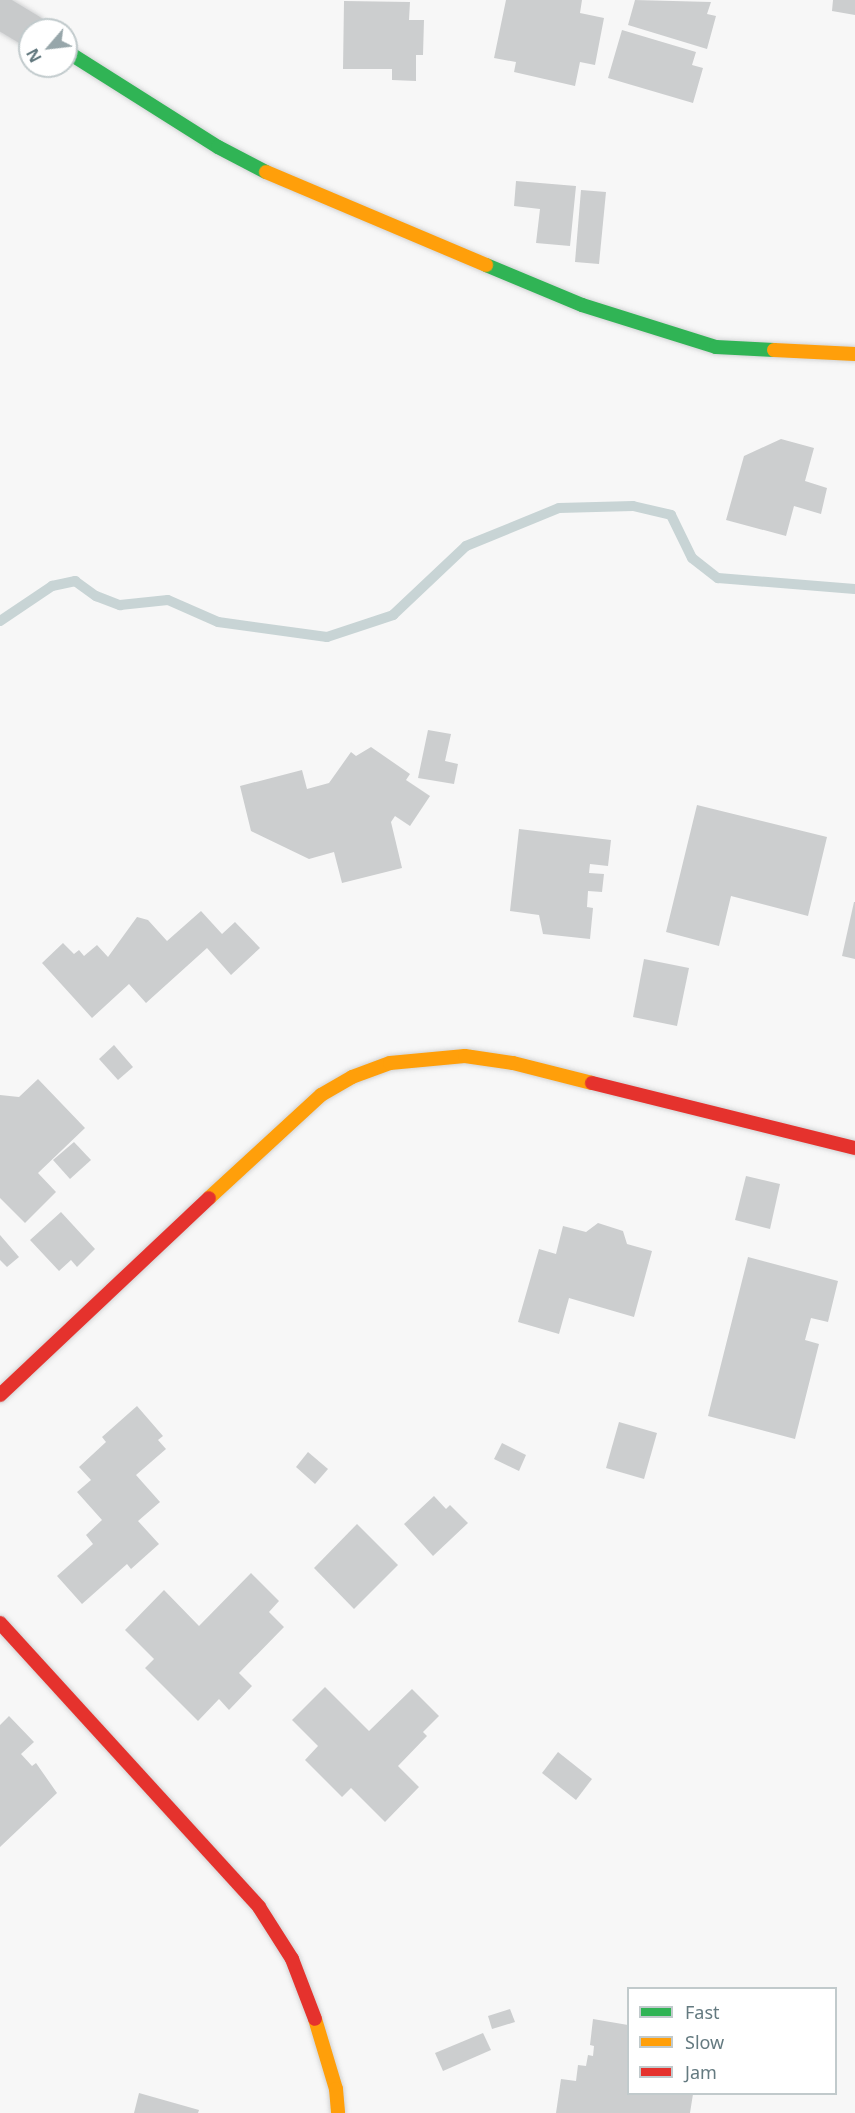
<!DOCTYPE html>
<html>
<head>
<meta charset="utf-8">
<style>
	body { margin:0 }
	#map { position:relative; width:855px; height:2113px; overflow:hidden; background:#f7f7f7; font-family:"Noto Sans",sans-serif }
	div>[style] { position:absolute }
	[style*='--x'] { left:calc(var(--x)*1px); top:calc(var(--y)*1px); width:calc(var(--w)*1px); rotate:calc(var(--a)*1deg) }
	.stream>* { height:10px; margin:-5px; padding:0 5px; transform-origin:5px; border-radius:5px; background:#c8d4d5 }
	.building>* { inset:0; background:#cccecf }
	.roads { filter:drop-shadow(0 0 2px #d2d3d4) drop-shadow(0 0 2px #d2d3d4) }
	.street>* { height:33px; margin:-16.5px; padding:0 16.5px; transform-origin:16.5px; border-radius:16.5px; background:#c8cacb }
	.fast>* { height:14px; margin:-7px; padding:0 7px; transform-origin:7px; border-radius:7px; background:#30b455 }
	.slow>* { height:14px; margin:-7px; padding:0 7px; transform-origin:7px; border-radius:7px; background:#ff9f0a }
	.jam>* { height:14px; margin:-7px; padding:0 7px; transform-origin:7px; border-radius:7px; background:#e5322d }
	span { translate:-50% -50%; white-space:nowrap; text-align:center; line-height:1.15; -webkit-text-stroke:6px #fff; paint-order:stroke }
	.legend { position:absolute; left:627px; top:1987px; width:210px; height:108px; box-sizing:border-box; background:#fff; border:2px solid #c1cacc; margin:0; padding:8px 10px; list-style:none; font-size:18px; color:#647a80 }
	.legend li { display:flex; align-items:center; gap:12px; height:30px }
	.legend b { width:30px; border:2px solid #c1cacc }
	.north { position:absolute; left:18px; top:18px; width:60px; height:60px; box-sizing:border-box; background:#fff; border:2px solid #c1cacc; border-radius:50%; rotate:242deg; font-size:16px; font-weight:700; line-height:24px; text-align:center; color:#647a80 }
	.north::after { content:''; display:block; margin:auto; width:21px; height:27px; background:#97a6aa; clip-path:polygon(50% 0,100% 100%,50% 72%,0 100%) }
</style>
</head>
<body>
<div id="map">
	<div class="stream">
		<i style="--x:0;--y:621;--w:63;--a:-33.9"></i>
		<i style="--x:52;--y:586;--w:24;--a:-12"></i>
		<i style="--x:75;--y:581;--w:26;--a:36"></i>
		<i style="--x:96;--y:596;--w:26;--a:21"></i>
		<i style="--x:120;--y:605;--w:48;--a:-5.9"></i>
		<i style="--x:168;--y:600;--w:55;--a:23.7"></i>
		<i style="--x:218;--y:622;--w:110;--a:7.8"></i>
		<i style="--x:327;--y:637;--w:70;--a:-18.4"></i>
		<i style="--x:393;--y:615;--w:100;--a:-43.4"></i>
		<i style="--x:466;--y:546;--w:100;--a:-22.2"></i>
		<i style="--x:559;--y:508;--w:74;--a:-1.5"></i>
		<i style="--x:633;--y:506;--w:39;--a:13"></i>
		<i style="--x:671;--y:515;--w:48;--a:64"></i>
		<i style="--x:692;--y:558;--w:33;--a:38"></i>
		<i style="--x:718;--y:578;--w:137;--a:4.6"></i>
	</div>
	<div class="building">
		<i style="clip-path:polygon(506px 0,582px 0,580px 13px,604px 18px,595px 65px,580px 62px,575px 86px,514px 72px,516px 62px,494px 58px)"></i>
		<i style="clip-path:polygon(635px 0,711px 2px,707px 14px,716px 16px,707px 49px,628px 25px)"></i>
		<i style="clip-path:polygon(833px 0,855px 0,855px 15px,832px 11px)"></i>
		<i style="clip-path:polygon(344px 1px,410px 2px,409px 20px,424px 20px,423px 55px,416px 55px,416px 81px,392px 80px,392px 69px,343px 69px)"></i>
		<i style="clip-path:polygon(622px 30px,696px 52px,692px 65px,703px 68px,693px 103px,608px 78px)"></i>
		<i style="clip-path:polygon(516px 181px,576px 186px,570px 246px,536px 243px,540px 209px,514px 206px)"></i>
		<i style="clip-path:polygon(581px 190px,606px 192px,599px 264px,575px 262px)"></i>
		<i style="clip-path:polygon(781px 439px,814px 448px,805px 481px,827px 488px,821px 514px,794px 506px,786px 536px,726px 520px,744px 456px)"></i>
		<i style="clip-path:polygon(428px 730px,451px 734px,445px 761px,458px 764px,454px 784px,418px 778px)"></i>
		<i style="clip-path:polygon(371px 747px,410px 774px,406px 780px,430px 796px,410px 826px,395px 816px,391px 822px,402px 868px,342px 883px,334px 852px,309px 859px,251px 831px,240px 786px,302px 770px,307px 789px,329px 783px,351px 752px,356px 756px)"></i>
		<i style="clip-path:polygon(697px 805px,827px 837px,808px 916px,731px 896px,719px 946px,666px 932px)"></i>
		<i style="clip-path:polygon(519px 829px,611px 840px,608px 866px,590px 864px,589px 873px,604px 874px,602px 892px,588px 891px,587px 907px,593px 908px,590px 939px,543px 934px,539px 915px,510px 911px)"></i>
		<i style="clip-path:polygon(854px 902px,855px 902px,855px 959px,842px 956px)"></i>
		<i style="clip-path:polygon(201px 911px,222px 934px,235px 922px,260px 948px,231px 975px,207px 948px,146px 1003px,129px 984px,92px 1018px,42px 963px,63px 943px,74px 954px,79px 950px,84px 956px,97px 945px,108px 957px,137px 917px,148px 920px,167px 941px)"></i>
		<i style="clip-path:polygon(644px 959px,689px 968px,677px 1026px,633px 1017px)"></i>
		<i style="clip-path:polygon(114px 1045px,133px 1067px,118px 1080px,99px 1059px)"></i>
		<i style="clip-path:polygon(38px 1079px,85px 1128px,38px 1173px,56px 1192px,25px 1223px,0 1198px,0 1095px,19px 1097px)"></i>
		<i style="clip-path:polygon(74px 1142px,91px 1160px,70px 1179px,53px 1160px)"></i>
		<i style="clip-path:polygon(746px 1176px,780px 1184px,770px 1229px,735px 1220px)"></i>
		<i style="clip-path:polygon(61px 1212px,95px 1249px,77px 1267px,71px 1260px,59px 1271px,30px 1240px)"></i>
		<i style="clip-path:polygon(598px 1223px,623px 1231px,627px 1244px,652px 1251px,634px 1317px,569px 1298px,559px 1334px,518px 1322px,539px 1249px,556px 1254px,563px 1226px,586px 1232px)"></i>
		<i style="clip-path:polygon(0 1235px,19px 1257px,7px 1267px,0 1260px)"></i>
		<i style="clip-path:polygon(748px 1257px,838px 1281px,828px 1322px,811px 1318px,805px 1340px,819px 1344px,795px 1439px,708px 1416px)"></i>
		<i style="clip-path:polygon(137px 1406px,163px 1436px,158px 1440px,166px 1449px,136px 1475px,160px 1502px,138px 1521px,159px 1544px,131px 1569px,127px 1564px,82px 1604px,57px 1576px,93px 1544px,86px 1535px,102px 1520px,77px 1492px,91px 1480px,79px 1467px,106px 1442px,102px 1437px)"></i>
		<i style="clip-path:polygon(619px 1422px,657px 1433px,644px 1479px,606px 1468px)"></i>
		<i style="clip-path:polygon(502px 1443px,526px 1455px,519px 1471px,494px 1459px)"></i>
		<i style="clip-path:polygon(308px 1452px,328px 1469px,315px 1484px,296px 1467px)"></i>
		<i style="clip-path:polygon(434px 1496px,446px 1509px,450px 1505px,468px 1523px,433px 1556px,404px 1524px)"></i>
		<i style="clip-path:polygon(357px 1524px,398px 1565px,354px 1609px,314px 1568px)"></i>
		<i style="clip-path:polygon(251px 1573px,279px 1601px,269px 1612px,284px 1627px,239px 1673px,252px 1686px,229px 1710px,219px 1699px,198px 1721px,145px 1668px,154px 1659px,125px 1630px,164px 1590px,199px 1626px)"></i>
		<i style="clip-path:polygon(325px 1687px,369px 1731px,412px 1689px,439px 1716px,423px 1732px,427px 1736px,398px 1766px,419px 1787px,385px 1822px,351px 1788px,342px 1797px,305px 1760px,318px 1746px,292px 1720px)"></i>
		<i style="clip-path:polygon(9px 1716px,34px 1742px,21px 1754px,32px 1766px,36px 1763px,57px 1793px,0 1847px,0 1725px)"></i>
		<i style="clip-path:polygon(558px 1752px,592px 1779px,576px 1800px,542px 1773px)"></i>
		<i style="clip-path:polygon(510px 2009px,515px 2022px,492px 2029px,488px 2016px)"></i>
		<i style="clip-path:polygon(593px 2019px,628px 2025px,628px 2094px,693px 2094px,690px 2113px,556px 2113px,561px 2079px,576px 2081px,578px 2065px,586px 2066px,588px 2055px,593px 2056px,594px 2046px,590px 2045px)"></i>
		<i style="clip-path:polygon(483px 2033px,491px 2050px,443px 2071px,435px 2053px)"></i>
		<i style="clip-path:polygon(139px 2093px,199px 2110px,198px 2113px,134px 2113px)"></i>
	</div>
	<div class="roads">
		<div class="street">
			<i style="--x:0;--y:12;--w:35;--a:31"></i>
		</div>
		<div class="fast">
			<i style="--x:66;--y:51;--w:180;--a:32.3"></i>
			<i style="--x:218;--y:147;--w:54;--a:27.5"></i>
			<i style="--x:486;--y:265;--w:104;--a:22.6"></i>
			<i style="--x:582;--y:305;--w:140;--a:17.4"></i>
			<i style="--x:716;--y:347;--w:58;--a:3"></i>
		</div>
		<div class="slow">
			<i style="--x:266;--y:172;--w:239;--a:22.9"></i>
			<i style="--x:774;--y:350;--w:81;--a:2.8"></i>
			<i style="--x:209;--y:1198;--w:152;--a:-42.6"></i>
			<i style="--x:321;--y:1095;--w:36;--a:-30"></i>
			<i style="--x:352;--y:1077;--w:40;--a:-20.2"></i>
			<i style="--x:390;--y:1063;--w:75;--a:-5.3"></i>
			<i style="--x:465;--y:1056;--w:49;--a:8.3"></i>
			<i style="--x:513;--y:1063;--w:81;--a:14.2"></i>
			<i style="--x:315;--y:2019;--w:73;--a:73.3"></i>
			<i style="--x:336;--y:2089;--w:24;--a:85"></i>
		</div>
		<div class="jam">
			<i style="--x:592;--y:1083;--w:271;--a:13.9"></i>
			<i style="--x:0;--y:1395;--w:287;--a:-43.3"></i>
			<i style="--x:0;--y:1623;--w:384;--a:47.6"></i>
			<i style="--x:259;--y:1907;--w:62;--a:57.6"></i>
			<i style="--x:292;--y:1959;--w:64;--a:69"></i>
		</div>
	</div>
	<ul class="legend">
	<li><b style="height:8px;background:#30b455"></b>Fast</li>
	<li><b style="height:8px;background:#ff9f0a"></b>Slow</li>
	<li><b style="height:8px;background:#e5322d"></b>Jam</li>
	</ul>
	<div class="north">N</div>
</div>
</body>
</html>
